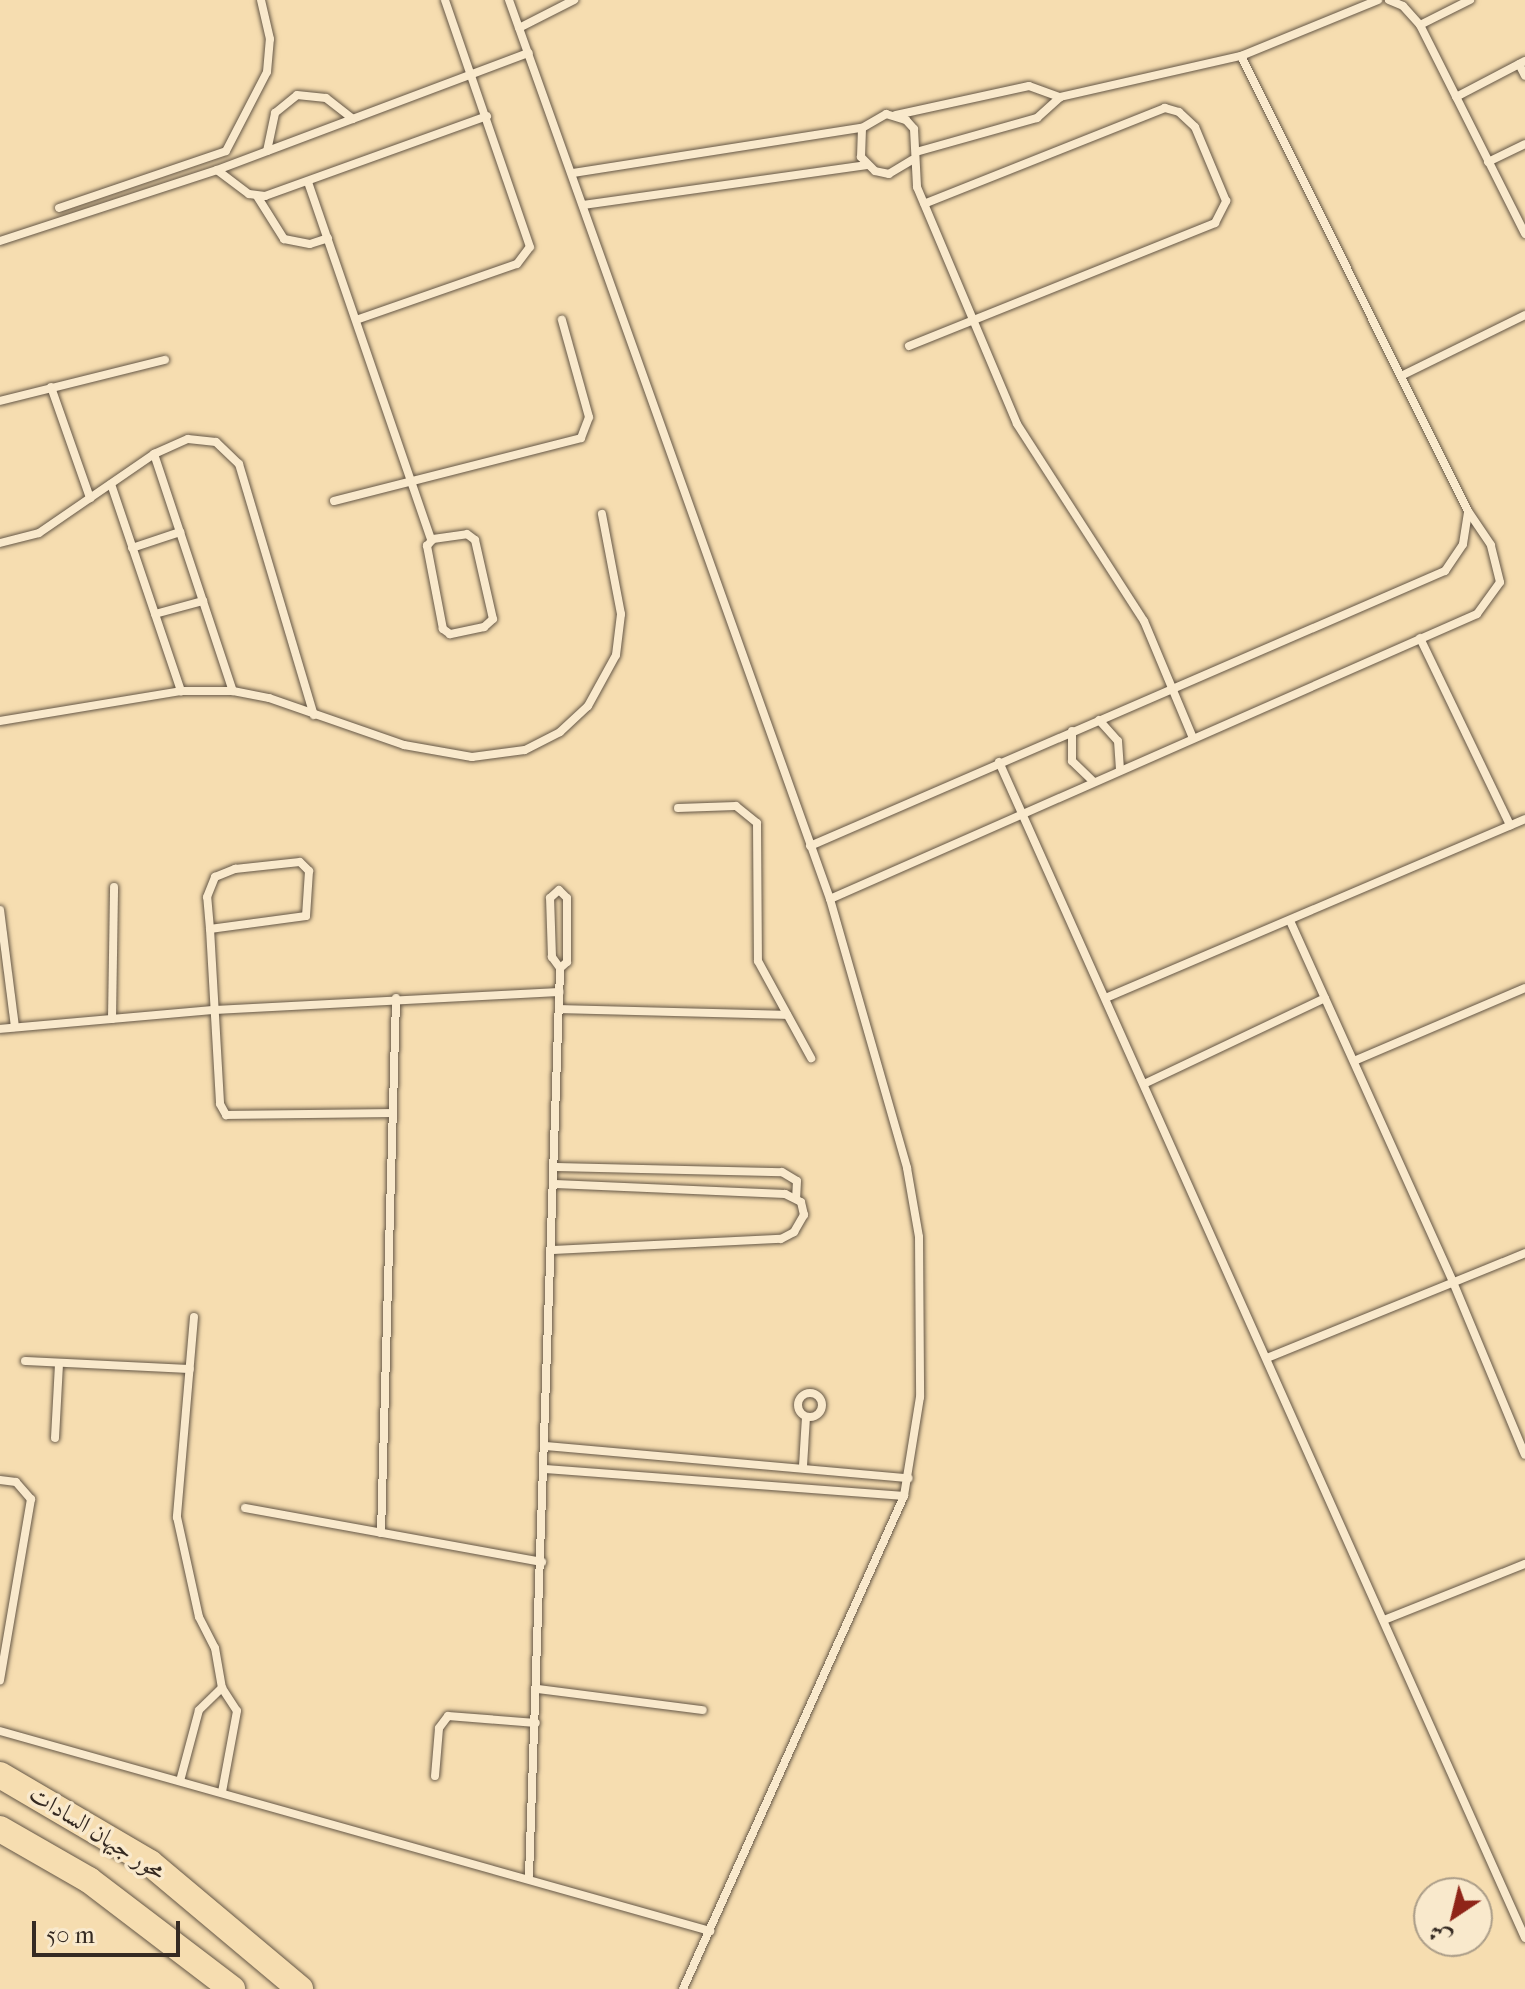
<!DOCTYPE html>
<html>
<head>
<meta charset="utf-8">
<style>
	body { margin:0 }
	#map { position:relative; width:1525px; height:1989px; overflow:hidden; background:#f6ddb0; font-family:"IM FELL French Canon",Amiri,serif }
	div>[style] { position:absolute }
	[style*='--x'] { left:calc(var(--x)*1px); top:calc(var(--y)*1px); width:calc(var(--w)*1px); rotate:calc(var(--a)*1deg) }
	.roads { filter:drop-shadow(0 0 2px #655746) drop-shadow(0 0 2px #655746) }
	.lane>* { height:8px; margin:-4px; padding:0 4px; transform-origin:4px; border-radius:4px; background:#f9e9cc }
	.lane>.ring { margin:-4px; padding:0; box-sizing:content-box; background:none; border:8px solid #f9e9cc; border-radius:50% }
	.primary>* { height:26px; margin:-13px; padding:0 13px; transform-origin:13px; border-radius:13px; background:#f6ddb0 }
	span { translate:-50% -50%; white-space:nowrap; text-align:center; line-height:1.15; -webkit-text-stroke:7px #f9e9cc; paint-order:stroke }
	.street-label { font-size:24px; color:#352a22 }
	.north { position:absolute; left:1413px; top:1877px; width:80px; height:80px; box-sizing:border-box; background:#f9e9cc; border:2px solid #ab9d88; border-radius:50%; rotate:215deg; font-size:22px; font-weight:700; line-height:32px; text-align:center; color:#352a22 }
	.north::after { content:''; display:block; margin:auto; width:28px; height:36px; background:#8f2418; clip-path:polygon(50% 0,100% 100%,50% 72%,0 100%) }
	.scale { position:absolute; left:32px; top:1921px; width:148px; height:36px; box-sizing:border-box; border:4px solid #352a22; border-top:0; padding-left:10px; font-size:24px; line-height:28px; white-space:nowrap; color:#352a22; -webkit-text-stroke:6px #f9e9cc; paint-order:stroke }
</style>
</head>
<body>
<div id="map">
	<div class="roads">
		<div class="lane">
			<i style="--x:509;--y:0;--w:955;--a:70.35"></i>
			<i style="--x:830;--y:899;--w:280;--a:74"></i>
			<i style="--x:907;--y:1168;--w:70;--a:80.1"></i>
			<i style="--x:919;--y:1237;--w:160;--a:89.6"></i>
			<i style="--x:920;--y:1397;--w:100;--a:99.2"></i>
			<i style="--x:904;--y:1496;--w:540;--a:114.15"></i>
			<i style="--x:1389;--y:0;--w:15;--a:23"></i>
			<i style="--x:1403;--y:6;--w:25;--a:48"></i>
			<i style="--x:1420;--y:25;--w:234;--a:63.3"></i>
			<i style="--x:1420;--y:25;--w:56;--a:-26.6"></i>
			<i style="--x:519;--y:28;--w:62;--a:-27"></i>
			<i style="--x:1519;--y:64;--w:13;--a:63"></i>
			<i style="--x:1456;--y:97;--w:78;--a:-27.6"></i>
			<i style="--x:896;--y:115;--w:136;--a:-12.3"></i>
			<i style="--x:1029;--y:86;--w:33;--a:20"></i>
			<i style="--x:267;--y:151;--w:39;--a:-78"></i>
			<i style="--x:275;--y:113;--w:28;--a:-39"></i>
			<i style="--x:297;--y:95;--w:29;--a:6"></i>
			<i style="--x:326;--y:98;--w:34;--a:38"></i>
			<i style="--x:916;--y:152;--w:126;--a:-15.7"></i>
			<i style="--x:1037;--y:118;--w:31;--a:-42"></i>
			<i style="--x:1060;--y:97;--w:186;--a:-12.8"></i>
			<i style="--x:1241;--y:56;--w:148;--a:-22.2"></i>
			<i style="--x:912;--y:160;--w:27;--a:149"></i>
			<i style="--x:889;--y:174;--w:14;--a:-168"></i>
			<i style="--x:875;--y:171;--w:20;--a:-135"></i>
			<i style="--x:861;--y:157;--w:29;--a:-88"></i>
			<i style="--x:862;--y:128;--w:28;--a:-30"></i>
			<i style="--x:886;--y:114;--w:21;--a:17"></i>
			<i style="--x:906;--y:120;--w:12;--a:48"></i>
			<i style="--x:914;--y:129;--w:58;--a:87"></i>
			<i style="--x:917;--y:187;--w:257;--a:67.1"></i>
			<i style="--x:1017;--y:424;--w:234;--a:57.2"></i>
			<i style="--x:1144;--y:621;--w:127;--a:67.3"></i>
			<i style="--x:1488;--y:162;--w:41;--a:-25.9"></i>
			<i style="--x:217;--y:170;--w:40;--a:37"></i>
			<i style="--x:249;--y:194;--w:16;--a:7"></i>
			<i style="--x:265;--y:196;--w:236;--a:-19.8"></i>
			<i style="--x:573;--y:173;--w:292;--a:-8.9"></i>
			<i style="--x:308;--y:182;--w:379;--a:71"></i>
			<i style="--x:257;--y:196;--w:51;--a:57.9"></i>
			<i style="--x:284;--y:239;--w:26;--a:11"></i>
			<i style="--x:310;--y:244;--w:19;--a:-18"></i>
			<i style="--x:583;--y:205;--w:287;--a:-8"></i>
			<i style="--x:59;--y:208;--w:176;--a:-18.8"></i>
			<i style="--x:226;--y:151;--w:89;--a:-62.6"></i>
			<i style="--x:267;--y:72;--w:33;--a:-85"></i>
			<i style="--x:270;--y:39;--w:40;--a:-103"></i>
			<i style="--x:0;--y:241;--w:228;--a:-18.1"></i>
			<i style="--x:217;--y:170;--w:333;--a:-20.6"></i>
			<i style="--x:356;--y:320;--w:170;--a:-19.2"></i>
			<i style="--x:517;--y:264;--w:21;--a:-53"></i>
			<i style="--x:530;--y:247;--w:261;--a:-109"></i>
			<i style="--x:909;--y:346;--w:330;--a:-21.9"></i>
			<i style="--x:1215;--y:223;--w:25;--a:-63"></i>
			<i style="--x:1226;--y:201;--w:80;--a:-112.7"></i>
			<i style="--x:1195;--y:127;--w:22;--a:-137"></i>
			<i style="--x:1179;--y:112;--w:15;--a:-164"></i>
			<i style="--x:1165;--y:108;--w:259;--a:158.3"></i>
			<i style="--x:1401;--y:376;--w:138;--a:-26.2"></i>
			<i style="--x:51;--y:387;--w:118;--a:70.6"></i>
			<i style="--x:0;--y:401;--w:170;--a:-14"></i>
			<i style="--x:154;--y:454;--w:250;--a:71.6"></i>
			<i style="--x:111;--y:484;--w:219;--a:71.3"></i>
			<i style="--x:334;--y:501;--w:255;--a:-14.3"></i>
			<i style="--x:581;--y:438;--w:22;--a:-69"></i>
			<i style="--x:589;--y:417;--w:101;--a:-105.6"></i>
			<i style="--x:467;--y:534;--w:10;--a:37"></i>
			<i style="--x:475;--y:540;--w:81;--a:77.2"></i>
			<i style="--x:493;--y:619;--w:12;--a:138"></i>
			<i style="--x:484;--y:627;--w:35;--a:168"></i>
			<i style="--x:450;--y:634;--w:9;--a:-144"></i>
			<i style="--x:443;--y:629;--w:85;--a:-100.9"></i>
			<i style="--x:427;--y:546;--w:9;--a:-49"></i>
			<i style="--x:433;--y:539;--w:34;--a:-8"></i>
			<i style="--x:0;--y:543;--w:40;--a:-14.4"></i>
			<i style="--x:39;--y:533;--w:140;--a:-34.5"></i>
			<i style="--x:154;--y:454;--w:37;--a:-24"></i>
			<i style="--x:188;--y:439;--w:28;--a:6"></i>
			<i style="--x:216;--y:442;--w:32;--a:44"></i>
			<i style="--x:239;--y:464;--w:262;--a:73.4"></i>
			<i style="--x:132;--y:548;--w:51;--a:-18.4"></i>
			<i style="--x:155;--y:614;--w:50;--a:-15.2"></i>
			<i style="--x:1420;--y:638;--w:208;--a:64.3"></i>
			<i style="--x:1099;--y:720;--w:28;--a:48"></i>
			<i style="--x:1118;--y:741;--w:28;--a:86"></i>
			<i style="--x:0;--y:721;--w:183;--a:-9.4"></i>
			<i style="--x:181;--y:691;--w:52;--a:0"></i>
			<i style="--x:233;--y:691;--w:37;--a:11"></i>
			<i style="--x:269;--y:698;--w:143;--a:19.2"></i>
			<i style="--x:404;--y:745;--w:69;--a:10"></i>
			<i style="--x:472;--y:757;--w:53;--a:-7.5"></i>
			<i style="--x:525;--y:750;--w:39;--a:-27"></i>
			<i style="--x:560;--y:732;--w:38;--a:-43"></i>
			<i style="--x:588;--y:706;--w:58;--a:-61.2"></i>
			<i style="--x:616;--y:655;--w:41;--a:-83"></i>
			<i style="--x:621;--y:614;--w:102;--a:-100.8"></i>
			<i style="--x:1072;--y:731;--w:30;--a:90"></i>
			<i style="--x:1072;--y:761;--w:29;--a:44"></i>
			<i style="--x:999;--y:762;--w:1288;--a:65.9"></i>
			<i style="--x:678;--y:808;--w:58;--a:-2"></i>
			<i style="--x:736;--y:806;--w:27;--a:39"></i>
			<i style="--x:757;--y:823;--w:138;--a:89.6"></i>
			<i style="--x:758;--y:961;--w:111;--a:61.3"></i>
			<i style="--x:810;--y:846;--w:692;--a:-23.42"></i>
			<i style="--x:1445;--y:571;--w:32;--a:-56"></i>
			<i style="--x:1463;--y:544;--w:32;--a:-81"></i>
			<i style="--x:300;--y:862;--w:13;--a:45"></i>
			<i style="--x:309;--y:871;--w:45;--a:93.8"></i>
			<i style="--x:306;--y:916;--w:97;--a:172.3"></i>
			<i style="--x:210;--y:929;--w:32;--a:-95"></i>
			<i style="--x:207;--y:897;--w:22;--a:-68"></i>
			<i style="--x:215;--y:877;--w:22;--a:-22"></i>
			<i style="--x:235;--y:869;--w:65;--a:-6.1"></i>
			<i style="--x:559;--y:890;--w:11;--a:45"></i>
			<i style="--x:567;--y:898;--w:64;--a:90"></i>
			<i style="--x:567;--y:962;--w:9;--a:139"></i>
			<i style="--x:560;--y:968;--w:14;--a:-126"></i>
			<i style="--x:552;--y:957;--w:59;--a:-91.9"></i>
			<i style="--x:550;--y:898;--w:12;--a:-42"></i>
			<i style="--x:830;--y:899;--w:707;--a:-23.77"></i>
			<i style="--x:1477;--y:614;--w:39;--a:-54"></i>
			<i style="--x:1500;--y:582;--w:38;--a:-104"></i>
			<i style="--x:1491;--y:545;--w:41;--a:-124.1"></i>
			<i style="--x:1468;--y:511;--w:508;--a:-116.51"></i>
			<i style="--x:0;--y:910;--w:118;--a:82.7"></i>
			<i style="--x:1291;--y:923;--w:394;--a:65.7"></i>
			<i style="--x:1453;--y:1282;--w:187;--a:67.4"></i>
			<i style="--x:210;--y:929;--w:175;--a:86.7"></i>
			<i style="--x:220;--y:1104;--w:13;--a:61"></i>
			<i style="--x:226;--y:1115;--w:165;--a:-0.7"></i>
			<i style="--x:1108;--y:997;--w:453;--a:-23.1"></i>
			<i style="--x:561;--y:1009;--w:226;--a:1.5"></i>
			<i style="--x:112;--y:1019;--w:132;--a:-89.1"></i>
			<i style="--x:0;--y:1029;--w:215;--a:-5.1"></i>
			<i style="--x:214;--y:1010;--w:346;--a:-3"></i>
			<i style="--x:1354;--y:1061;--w:186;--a:-23.1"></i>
			<i style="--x:1146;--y:1083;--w:198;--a:-25.4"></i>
			<i style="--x:556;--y:1167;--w:226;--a:1.3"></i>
			<i style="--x:782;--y:1172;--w:17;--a:31"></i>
			<i style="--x:797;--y:1181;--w:17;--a:93"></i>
			<i style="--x:553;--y:1250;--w:228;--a:-2.8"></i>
			<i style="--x:781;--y:1239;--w:15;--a:-28"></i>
			<i style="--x:794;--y:1232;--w:20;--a:-60"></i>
			<i style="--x:804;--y:1215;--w:13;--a:-103"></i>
			<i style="--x:801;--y:1202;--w:18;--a:-153"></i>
			<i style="--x:785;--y:1194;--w:230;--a:-177.5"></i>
			<i style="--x:194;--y:1317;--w:201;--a:94.9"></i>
			<i style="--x:177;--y:1517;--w:102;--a:77.6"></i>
			<i style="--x:199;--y:1617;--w:35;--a:63"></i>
			<i style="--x:215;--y:1648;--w:41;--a:80.1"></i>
			<i style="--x:222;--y:1688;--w:27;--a:57"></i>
			<i style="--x:237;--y:1711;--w:82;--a:100.5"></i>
			<i style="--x:1267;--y:1358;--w:279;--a:-22.1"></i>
			<i style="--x:25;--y:1361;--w:165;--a:2.8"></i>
			<i class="ring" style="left:798px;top:1393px;width:16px;height:16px"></i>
			<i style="--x:55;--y:1438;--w:75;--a:-86.9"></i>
			<i style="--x:547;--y:1446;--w:363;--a:5.1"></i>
			<i style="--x:803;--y:1466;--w:49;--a:-86.5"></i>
			<i style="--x:546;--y:1469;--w:359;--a:4.3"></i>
			<i style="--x:0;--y:1480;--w:16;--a:7"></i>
			<i style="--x:16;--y:1482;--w:23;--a:49"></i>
			<i style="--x:31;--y:1499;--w:184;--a:99.7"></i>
			<i style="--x:245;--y:1508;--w:302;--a:10.3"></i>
			<i style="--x:381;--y:1533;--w:535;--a:-88.39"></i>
			<i style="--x:1384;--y:1620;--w:152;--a:-21.7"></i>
			<i style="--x:538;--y:1689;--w:166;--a:7.3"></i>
			<i style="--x:0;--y:1731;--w:738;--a:15.73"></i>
			<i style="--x:435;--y:1776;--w:48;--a:-85.2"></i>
			<i style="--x:439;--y:1728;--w:15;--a:-53"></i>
			<i style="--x:448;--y:1716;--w:88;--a:4.5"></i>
			<i style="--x:180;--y:1781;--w:73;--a:-75"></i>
			<i style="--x:199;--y:1710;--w:32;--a:-44"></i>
			<i style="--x:529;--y:1876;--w:909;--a:-88.04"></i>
		</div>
		<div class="primary">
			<i style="--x:0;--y:1775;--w:174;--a:30.4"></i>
			<i style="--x:150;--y:1863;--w:196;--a:40"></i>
			<i style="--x:0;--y:1829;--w:103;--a:29.8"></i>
			<i style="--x:89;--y:1880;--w:180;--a:37.3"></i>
		</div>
	</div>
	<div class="street-label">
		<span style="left:97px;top:1833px;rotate:32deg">محور جيهان السادات</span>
	</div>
	<div class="north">ش</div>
	<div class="scale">50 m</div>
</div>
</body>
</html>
